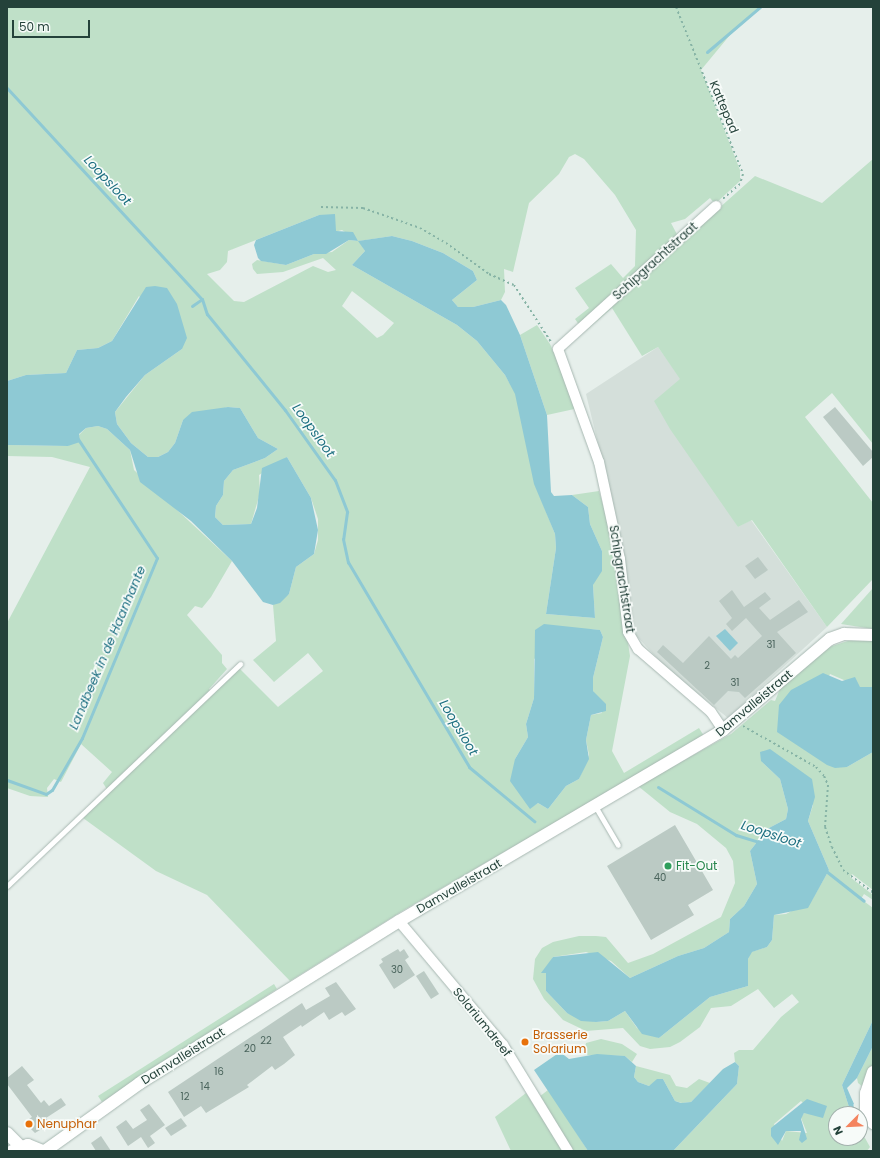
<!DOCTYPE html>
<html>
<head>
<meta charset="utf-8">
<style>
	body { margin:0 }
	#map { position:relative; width:880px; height:1158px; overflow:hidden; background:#e6efeb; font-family:Poppins,sans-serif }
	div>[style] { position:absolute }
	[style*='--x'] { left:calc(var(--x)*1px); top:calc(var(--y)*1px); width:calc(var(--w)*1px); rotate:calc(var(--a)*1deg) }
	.built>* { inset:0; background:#d4dfda }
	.green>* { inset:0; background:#bfe0c8 }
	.water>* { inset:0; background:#8ec9d4 }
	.stream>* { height:3px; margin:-1.5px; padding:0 1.5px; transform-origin:1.5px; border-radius:1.5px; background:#8ec9d4 }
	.building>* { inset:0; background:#bbcac4 }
	.path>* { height:2px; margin-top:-1px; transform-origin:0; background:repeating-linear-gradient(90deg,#86b3a5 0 2px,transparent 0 5px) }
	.roads { filter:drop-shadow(0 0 1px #a8b8b2) drop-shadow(0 0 1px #a8b8b2) }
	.service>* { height:5px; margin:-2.5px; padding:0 2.5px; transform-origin:2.5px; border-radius:2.5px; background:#fff }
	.minor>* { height:10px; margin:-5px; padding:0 5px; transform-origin:5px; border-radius:5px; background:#fff }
	.tertiary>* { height:12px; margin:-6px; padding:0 6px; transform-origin:6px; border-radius:6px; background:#fff }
	.secondary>* { height:12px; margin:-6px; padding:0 6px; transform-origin:6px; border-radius:6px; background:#fff }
	.dots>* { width:11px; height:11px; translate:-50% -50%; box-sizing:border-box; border:2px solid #f7fbf9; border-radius:50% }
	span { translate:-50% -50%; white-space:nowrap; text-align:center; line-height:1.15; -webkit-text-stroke:3.5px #f7fbf9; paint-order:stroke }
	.number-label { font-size:10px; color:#4a645c }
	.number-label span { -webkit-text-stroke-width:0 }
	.street-label { font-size:12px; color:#24423a }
	.leisure-label { font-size:12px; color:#27864d }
	.left { translate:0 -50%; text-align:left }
	.food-label { font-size:12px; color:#c56008 }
	.water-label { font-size:13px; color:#1c6f80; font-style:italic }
	.frame { position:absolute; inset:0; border:8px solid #24423a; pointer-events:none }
	.north { position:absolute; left:828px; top:1106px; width:40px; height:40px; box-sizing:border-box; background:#f7fbf9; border:1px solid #a3b1ad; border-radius:50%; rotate:246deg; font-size:11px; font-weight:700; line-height:16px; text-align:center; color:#24423a }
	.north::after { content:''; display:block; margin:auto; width:14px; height:18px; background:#f4845f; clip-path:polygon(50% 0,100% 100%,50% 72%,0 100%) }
	.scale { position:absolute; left:12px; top:20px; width:78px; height:18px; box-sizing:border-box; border:2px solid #24423a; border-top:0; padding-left:5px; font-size:12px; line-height:14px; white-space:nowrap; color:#24423a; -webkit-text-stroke:3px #f7fbf9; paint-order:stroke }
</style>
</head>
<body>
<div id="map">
	<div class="built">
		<i style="clip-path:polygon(658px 347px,681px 379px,738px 527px,751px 520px,827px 627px,728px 718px,665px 667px,633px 632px,623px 546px,586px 394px)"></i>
	</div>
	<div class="green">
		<i style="clip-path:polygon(evenodd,7px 7px,762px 7px,730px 35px,701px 70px,740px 170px,740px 181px,715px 204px,710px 198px,685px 219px,671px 223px,681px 242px,755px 176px,822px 203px,873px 159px,873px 444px,832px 393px,805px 417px,873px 503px,873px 579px,827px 627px,752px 520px,738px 527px,670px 429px,654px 401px,680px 379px,658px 347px,642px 356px,612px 308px,584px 332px,575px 319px,589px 308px,575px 288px,611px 264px,623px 278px,635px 266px,636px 230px,615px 195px,584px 159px,575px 154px,569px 157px,559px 174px,529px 203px,513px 272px,504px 269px,505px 292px,501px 300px,473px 307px,458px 307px,452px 300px,477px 280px,473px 271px,443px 253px,412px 241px,392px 236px,359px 241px,365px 251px,352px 265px,457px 325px,477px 341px,505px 375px,516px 394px,535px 484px,555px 534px,556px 548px,546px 614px,595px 618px,593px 585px,602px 551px,590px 524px,588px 507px,572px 495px,599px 491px,611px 532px,630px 656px,612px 751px,624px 773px,699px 728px,704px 736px,404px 910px,290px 981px,207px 895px,156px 871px,83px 818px,108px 791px,103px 783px,112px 772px,81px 744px,61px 782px,54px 779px,47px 788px,48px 797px,30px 796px,7px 788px,7px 623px,90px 467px,52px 457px,7px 456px,7px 445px,68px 446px,86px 428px,98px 426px,107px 429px,130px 450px,134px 470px,232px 561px,211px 597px,202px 608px,195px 606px,187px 615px,222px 655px,222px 663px,227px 669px,209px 689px,213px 693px,239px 668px,278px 707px,323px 671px,308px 653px,274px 682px,253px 660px,276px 641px,273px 605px,289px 594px,296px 567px,314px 554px,318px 540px,318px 519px,311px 498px,287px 457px,259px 475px,260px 493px,251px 524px,223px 525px,215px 517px,216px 506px,223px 495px,224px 481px,233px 470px,265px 458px,278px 449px,258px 438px,240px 408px,228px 407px,183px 420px,175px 443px,168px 452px,158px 457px,148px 457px,131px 443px,117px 424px,115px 412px,145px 375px,182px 349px,139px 296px,112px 341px,98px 348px,77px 350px,66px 373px,26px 375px,7px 381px,7px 7px,319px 215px,335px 232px,342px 230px,358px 241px,349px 240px,332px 252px,314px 254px,286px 265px,257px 260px,252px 264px,253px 269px,257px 274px,283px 272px,323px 258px,336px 270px,328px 272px,313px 266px,244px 302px,234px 301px,207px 274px,220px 270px,227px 262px,228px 251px,319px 215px,7px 7px,352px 291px,394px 323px,383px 335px,377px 338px,342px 306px,352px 291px,7px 7px,587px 629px,600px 630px,603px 637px,593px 678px,593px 691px,602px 713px,591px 715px,586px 740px,589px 755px,579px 779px,566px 786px,548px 809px,538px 803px,530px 808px,515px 759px,528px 737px,526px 724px,534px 698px,534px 659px,587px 629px)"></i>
		<i style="clip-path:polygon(537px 325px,550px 344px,579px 408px,547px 415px,520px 335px)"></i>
		<i style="clip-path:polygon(873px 588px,873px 629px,841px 624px)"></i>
		<i style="clip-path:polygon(evenodd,857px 638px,873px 639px,873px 687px,860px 687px,830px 674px,799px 744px,805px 750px,847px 767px,873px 752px,873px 890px,852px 874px,850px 877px,873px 895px,873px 900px,864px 894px,861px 899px,873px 908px,873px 1020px,842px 1085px,849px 1107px,846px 1114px,836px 1114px,836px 1138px,860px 1138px,860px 1135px,865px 1138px,870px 1147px,867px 1151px,673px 1151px,737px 1084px,739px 1066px,735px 1062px,734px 1053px,739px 1050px,753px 1050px,781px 1017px,799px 1002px,792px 994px,774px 1008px,758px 989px,731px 1006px,711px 1008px,700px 1027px,680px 1042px,670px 1047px,650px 1049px,640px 1046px,623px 1028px,586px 1031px,563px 1020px,544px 999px,533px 979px,535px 959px,542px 948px,553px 942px,579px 936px,596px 936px,606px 937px,628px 963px,653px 954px,721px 917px,735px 883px,733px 861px,726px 848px,697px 824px,670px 812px,638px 786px,731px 734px,771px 700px,775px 701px,780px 689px,826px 648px,857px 638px,761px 761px,813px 805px,808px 821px,829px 870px,812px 900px,786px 914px,774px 915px,772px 940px,767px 947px,751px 952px,748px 959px,748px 986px,710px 997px,659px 1038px,637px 1028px,625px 1011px,608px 1021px,596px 1022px,567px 1013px,546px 991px,546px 973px,553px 957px,586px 952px,611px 961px,630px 978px,678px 956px,704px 948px,729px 932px,730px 919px,744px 906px,757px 884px,750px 851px,767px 829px,786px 819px,788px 809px,780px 779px,761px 761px,857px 638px,801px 1101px,814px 1114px,804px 1113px,801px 1118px,807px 1133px,786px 1131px,782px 1141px,774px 1124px,801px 1101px)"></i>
		<i style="clip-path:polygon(274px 984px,277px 989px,102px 1102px,98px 1096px)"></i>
		<i style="clip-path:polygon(601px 1039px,622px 1044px,637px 1054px,632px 1062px,625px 1056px,583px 1055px,586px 1043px)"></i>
		<i style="clip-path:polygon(873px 1046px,873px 1064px,863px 1087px,858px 1083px,857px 1078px)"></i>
		<i style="clip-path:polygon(636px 1066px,670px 1075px,676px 1086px,687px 1088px,699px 1079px,710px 1083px,691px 1102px,682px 1103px,675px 1101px,663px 1079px,649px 1086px,638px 1082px,634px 1077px)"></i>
		<i style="clip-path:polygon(548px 1090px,559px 1105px,588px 1151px,572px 1151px,539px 1097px)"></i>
		<i style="clip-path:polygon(526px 1093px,563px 1151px,511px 1151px,495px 1117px)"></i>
	</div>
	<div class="water">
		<i style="clip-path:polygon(335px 214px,336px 231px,353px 232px,358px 241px,392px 236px,412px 241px,443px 253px,473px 271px,477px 280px,452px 300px,458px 307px,473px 307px,501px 300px,506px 305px,520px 335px,547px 415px,551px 492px,554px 496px,572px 495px,588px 507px,590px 524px,602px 551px,602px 571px,593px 585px,595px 618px,546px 614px,556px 548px,555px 534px,534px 484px,515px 394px,505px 375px,477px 341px,457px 325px,352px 265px,365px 251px,358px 241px,349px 240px,326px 254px,314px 254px,286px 265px,261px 261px,258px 258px,254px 245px,256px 240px,319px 215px)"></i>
		<i style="clip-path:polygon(155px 286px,167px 288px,177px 304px,187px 338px,182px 349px,145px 375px,126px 397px,115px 412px,117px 424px,131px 443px,148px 457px,158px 457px,168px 452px,175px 443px,183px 420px,192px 412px,228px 407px,240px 408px,258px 438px,278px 449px,265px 458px,233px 470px,224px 481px,223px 495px,216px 506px,215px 517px,223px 525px,251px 524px,257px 508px,262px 468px,287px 457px,311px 498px,318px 530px,314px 554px,296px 567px,289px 594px,280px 603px,273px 605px,263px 602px,232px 561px,191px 521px,140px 482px,130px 450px,107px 429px,98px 426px,86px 428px,79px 434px,80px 442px,68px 446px,7px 445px,7px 381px,26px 375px,66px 373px,77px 350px,98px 348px,112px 341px,146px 287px)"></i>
		<i style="clip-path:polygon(544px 624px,600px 630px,603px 637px,593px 678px,593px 691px,606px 704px,606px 711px,591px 715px,586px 740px,589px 759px,579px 779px,566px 786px,548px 809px,538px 803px,530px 809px,510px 781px,515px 759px,528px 737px,526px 724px,534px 698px,535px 630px)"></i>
		<i style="clip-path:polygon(725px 629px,738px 643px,730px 651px,716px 636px)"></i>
		<i style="clip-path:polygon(823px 673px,842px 681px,855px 677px,860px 687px,873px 687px,873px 752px,847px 767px,835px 768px,827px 765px,777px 732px,779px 705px,791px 690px)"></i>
		<i style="clip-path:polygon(770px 749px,812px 779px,815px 797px,808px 821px,829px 870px,808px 908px,774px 915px,772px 940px,767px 947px,752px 952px,748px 959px,748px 986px,710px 997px,659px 1038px,642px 1034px,625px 1011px,608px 1021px,596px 1022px,581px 1021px,567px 1013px,546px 991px,546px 973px,541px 973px,553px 957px,598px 952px,630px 978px,678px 956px,704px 948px,729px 932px,730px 919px,744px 906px,757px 884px,750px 851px,767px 829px,786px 819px,788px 809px,780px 779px,761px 761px,760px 752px)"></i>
		<i style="clip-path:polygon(873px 1020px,873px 1046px,857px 1078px,847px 1088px,854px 1104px,849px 1107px,842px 1085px)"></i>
		<i style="clip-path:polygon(560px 1052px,569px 1059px,597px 1054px,625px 1056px,636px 1066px,634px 1077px,638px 1082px,649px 1086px,657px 1079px,663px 1079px,675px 1101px,681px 1103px,691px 1102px,723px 1069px,735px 1062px,739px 1066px,737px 1084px,673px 1151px,588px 1151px,534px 1070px)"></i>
		<i style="clip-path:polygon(807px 1099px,827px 1106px,823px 1118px,804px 1113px,801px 1119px,807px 1139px,802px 1143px,799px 1140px,801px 1131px,786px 1131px,778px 1145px,771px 1136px,771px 1128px)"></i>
	</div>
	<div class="stream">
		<i style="--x:707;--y:52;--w:70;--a:-40.3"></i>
		<i style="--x:7;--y:88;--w:287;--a:47.3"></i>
		<i style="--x:202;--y:299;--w:16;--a:72"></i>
		<i style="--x:207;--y:314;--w:124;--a:50.9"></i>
		<i style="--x:285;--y:410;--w:86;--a:54.5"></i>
		<i style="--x:335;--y:480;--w:34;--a:69"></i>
		<i style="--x:347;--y:512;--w:27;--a:98"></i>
		<i style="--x:343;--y:539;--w:24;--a:78"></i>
		<i style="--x:348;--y:562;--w:238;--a:59.4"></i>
		<i style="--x:469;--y:767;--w:85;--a:39.7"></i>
		<i style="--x:192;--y:306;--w:12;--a:-35"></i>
		<i style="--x:7;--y:780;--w:41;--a:19.7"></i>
		<i style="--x:46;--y:794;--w:7;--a:-34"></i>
		<i style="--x:52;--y:790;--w:60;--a:-60"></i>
		<i style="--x:82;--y:738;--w:195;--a:-67.4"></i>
		<i style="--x:157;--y:558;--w:143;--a:-123.6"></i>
		<i style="--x:658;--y:787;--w:92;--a:31.6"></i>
		<i style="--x:736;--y:835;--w:27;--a:17"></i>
		<i style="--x:826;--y:871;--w:48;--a:38.3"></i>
		<i style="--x:851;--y:1102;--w:12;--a:81"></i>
	</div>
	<div class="building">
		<i style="clip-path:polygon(835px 407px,873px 452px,873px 457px,863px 466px,823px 417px)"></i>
		<i style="clip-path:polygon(758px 557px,768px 570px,755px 579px,745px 566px)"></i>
		<i style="clip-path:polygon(732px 590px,744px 607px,765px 592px,771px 599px,759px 608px,770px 620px,799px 600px,808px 612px,777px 632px,796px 653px,745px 698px,739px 692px,728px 691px,714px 705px,657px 652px,663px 645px,683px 663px,709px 636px,731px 659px,735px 655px,738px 658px,762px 636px,746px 618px,732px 631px,726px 624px,732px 618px,719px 601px)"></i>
		<i style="clip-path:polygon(675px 825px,713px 890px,688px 905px,694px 915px,651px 940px,607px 866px)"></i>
		<i style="clip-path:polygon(398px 949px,400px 952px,404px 949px,409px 957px,405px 960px,415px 975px,394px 989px,379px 965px,383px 962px,381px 959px)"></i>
		<i style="clip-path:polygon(424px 971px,439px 994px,431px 999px,416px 976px)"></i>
		<i style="clip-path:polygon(336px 982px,356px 1009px,345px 1016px,342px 1012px,329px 1020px,324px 1012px,302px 1027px,301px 1025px,283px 1037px,295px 1055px,284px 1064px,275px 1070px,272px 1066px,247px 1085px,249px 1087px,206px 1113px,201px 1106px,184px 1117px,168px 1092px,302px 1003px,306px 1010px,330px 996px,325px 988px)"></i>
		<i style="clip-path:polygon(22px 1066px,34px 1080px,27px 1085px,41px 1103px,44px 1100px,49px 1106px,61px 1098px,66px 1105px,46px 1118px,50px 1124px,35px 1133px,24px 1122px,32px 1117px,7px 1084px,7px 1078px)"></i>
		<i style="clip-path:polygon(149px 1104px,165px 1125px,150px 1136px,155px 1143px,148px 1148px,141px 1137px,128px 1146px,116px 1127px,126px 1120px,133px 1129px,147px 1120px,140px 1110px)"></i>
		<i style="clip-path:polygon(181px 1118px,187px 1126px,171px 1136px,165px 1128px)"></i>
		<i style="clip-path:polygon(101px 1136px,111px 1151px,96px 1151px,91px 1143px)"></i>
	</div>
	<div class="path">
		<i style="--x:676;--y:7;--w:180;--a:68.1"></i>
		<i style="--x:743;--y:174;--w:10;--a:107"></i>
		<i style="--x:740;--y:184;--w:23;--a:139"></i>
		<i style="--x:321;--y:207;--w:42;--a:1.4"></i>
		<i style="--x:363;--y:208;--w:60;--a:19.3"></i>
		<i style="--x:420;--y:228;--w:30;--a:30"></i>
		<i style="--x:446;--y:243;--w:53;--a:35.8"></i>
		<i style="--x:489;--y:274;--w:27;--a:24"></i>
		<i style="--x:514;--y:285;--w:68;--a:57"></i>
		<i style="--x:743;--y:726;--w:84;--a:29.3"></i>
		<i style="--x:816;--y:767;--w:12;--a:48"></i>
		<i style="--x:824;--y:776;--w:10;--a:66"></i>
		<i style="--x:828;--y:785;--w:42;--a:94.1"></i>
		<i style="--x:825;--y:827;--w:21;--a:71"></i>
		<i style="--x:832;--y:847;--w:25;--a:64"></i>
		<i style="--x:843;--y:870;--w:38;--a:37"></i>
	</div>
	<div class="roads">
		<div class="service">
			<i style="--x:595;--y:806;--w:45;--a:59.5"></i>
			<i style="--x:7;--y:886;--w:322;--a:-43.6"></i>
		</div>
		<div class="minor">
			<i style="--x:716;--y:206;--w:213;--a:137.9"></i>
			<i style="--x:558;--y:349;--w:120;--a:70.1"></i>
			<i style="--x:599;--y:462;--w:99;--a:77.8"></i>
			<i style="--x:620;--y:559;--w:73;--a:83.7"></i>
			<i style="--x:628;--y:632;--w:20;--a:60"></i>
			<i style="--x:638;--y:649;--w:96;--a:40.8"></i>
			<i style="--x:711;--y:712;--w:22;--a:56"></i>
			<i style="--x:399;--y:921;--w:162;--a:50"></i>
			<i style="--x:503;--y:1045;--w:124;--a:58.5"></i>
		</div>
		<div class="tertiary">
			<i style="--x:873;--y:1072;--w:22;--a:108"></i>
			<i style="--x:866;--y:1093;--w:16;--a:90"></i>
			<i style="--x:866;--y:1109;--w:16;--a:63"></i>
			<i style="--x:45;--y:1151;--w:117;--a:-35.6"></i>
			<i style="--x:140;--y:1083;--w:305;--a:-32"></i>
			<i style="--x:399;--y:921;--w:376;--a:-30.5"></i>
			<i style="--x:723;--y:730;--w:140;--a:-40.4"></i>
			<i style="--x:830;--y:639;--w:15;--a:-20"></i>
			<i style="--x:844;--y:634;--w:29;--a:2"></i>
		</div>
		<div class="secondary">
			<i style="--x:7;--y:1133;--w:18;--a:45"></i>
			<i style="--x:12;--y:1151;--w:17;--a:-21"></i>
			<i style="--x:28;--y:1145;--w:16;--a:22"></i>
		</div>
	</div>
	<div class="dots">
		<i style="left:668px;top:866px;background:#2e9e5b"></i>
		<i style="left:525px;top:1042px;background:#e8710a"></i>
		<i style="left:29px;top:1124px;background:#e8710a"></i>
	</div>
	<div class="number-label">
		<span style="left:771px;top:645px">31</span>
		<span style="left:707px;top:666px">2</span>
		<span style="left:735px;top:683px">31</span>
		<span style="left:660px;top:878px">40</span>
		<span style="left:397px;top:970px">30</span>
		<span style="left:266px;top:1041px">22</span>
		<span style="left:250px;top:1049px">20</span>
		<span style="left:219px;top:1072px">16</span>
		<span style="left:205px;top:1087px">14</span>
		<span style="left:185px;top:1097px">12</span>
	</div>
	<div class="street-label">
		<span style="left:724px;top:107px;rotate:67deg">Kattepad</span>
		<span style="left:655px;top:261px;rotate:-42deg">Schipgrachtstraat</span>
		<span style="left:622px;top:579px;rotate:81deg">Schipgrachtstraat</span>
		<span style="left:754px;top:703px;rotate:-40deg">Damvalleistraat</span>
		<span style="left:459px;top:886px;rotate:-30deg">Damvalleistraat</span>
		<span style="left:482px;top:1022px;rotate:51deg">Solariumdreef</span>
		<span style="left:183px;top:1056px;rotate:-32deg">Damvalleistraat</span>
	</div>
	<div class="leisure-label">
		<span class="left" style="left:676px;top:866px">Fit-Out</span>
	</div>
	<div class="food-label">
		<span class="left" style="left:533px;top:1042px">Brasserie<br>Solarium</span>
		<span class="left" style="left:37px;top:1124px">Nenuphar</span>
	</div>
	<div class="water-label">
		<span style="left:107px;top:181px;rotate:47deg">Loopsloot</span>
		<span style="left:313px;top:431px;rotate:54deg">Loopsloot</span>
		<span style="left:108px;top:648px;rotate:-67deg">Landbeek in de Haanhante</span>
		<span style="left:458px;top:728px;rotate:59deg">Loopsloot</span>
		<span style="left:771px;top:835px;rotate:18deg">Loopsloot</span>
	</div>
	<div class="frame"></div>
	<div class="north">N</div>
	<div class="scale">50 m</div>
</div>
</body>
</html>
